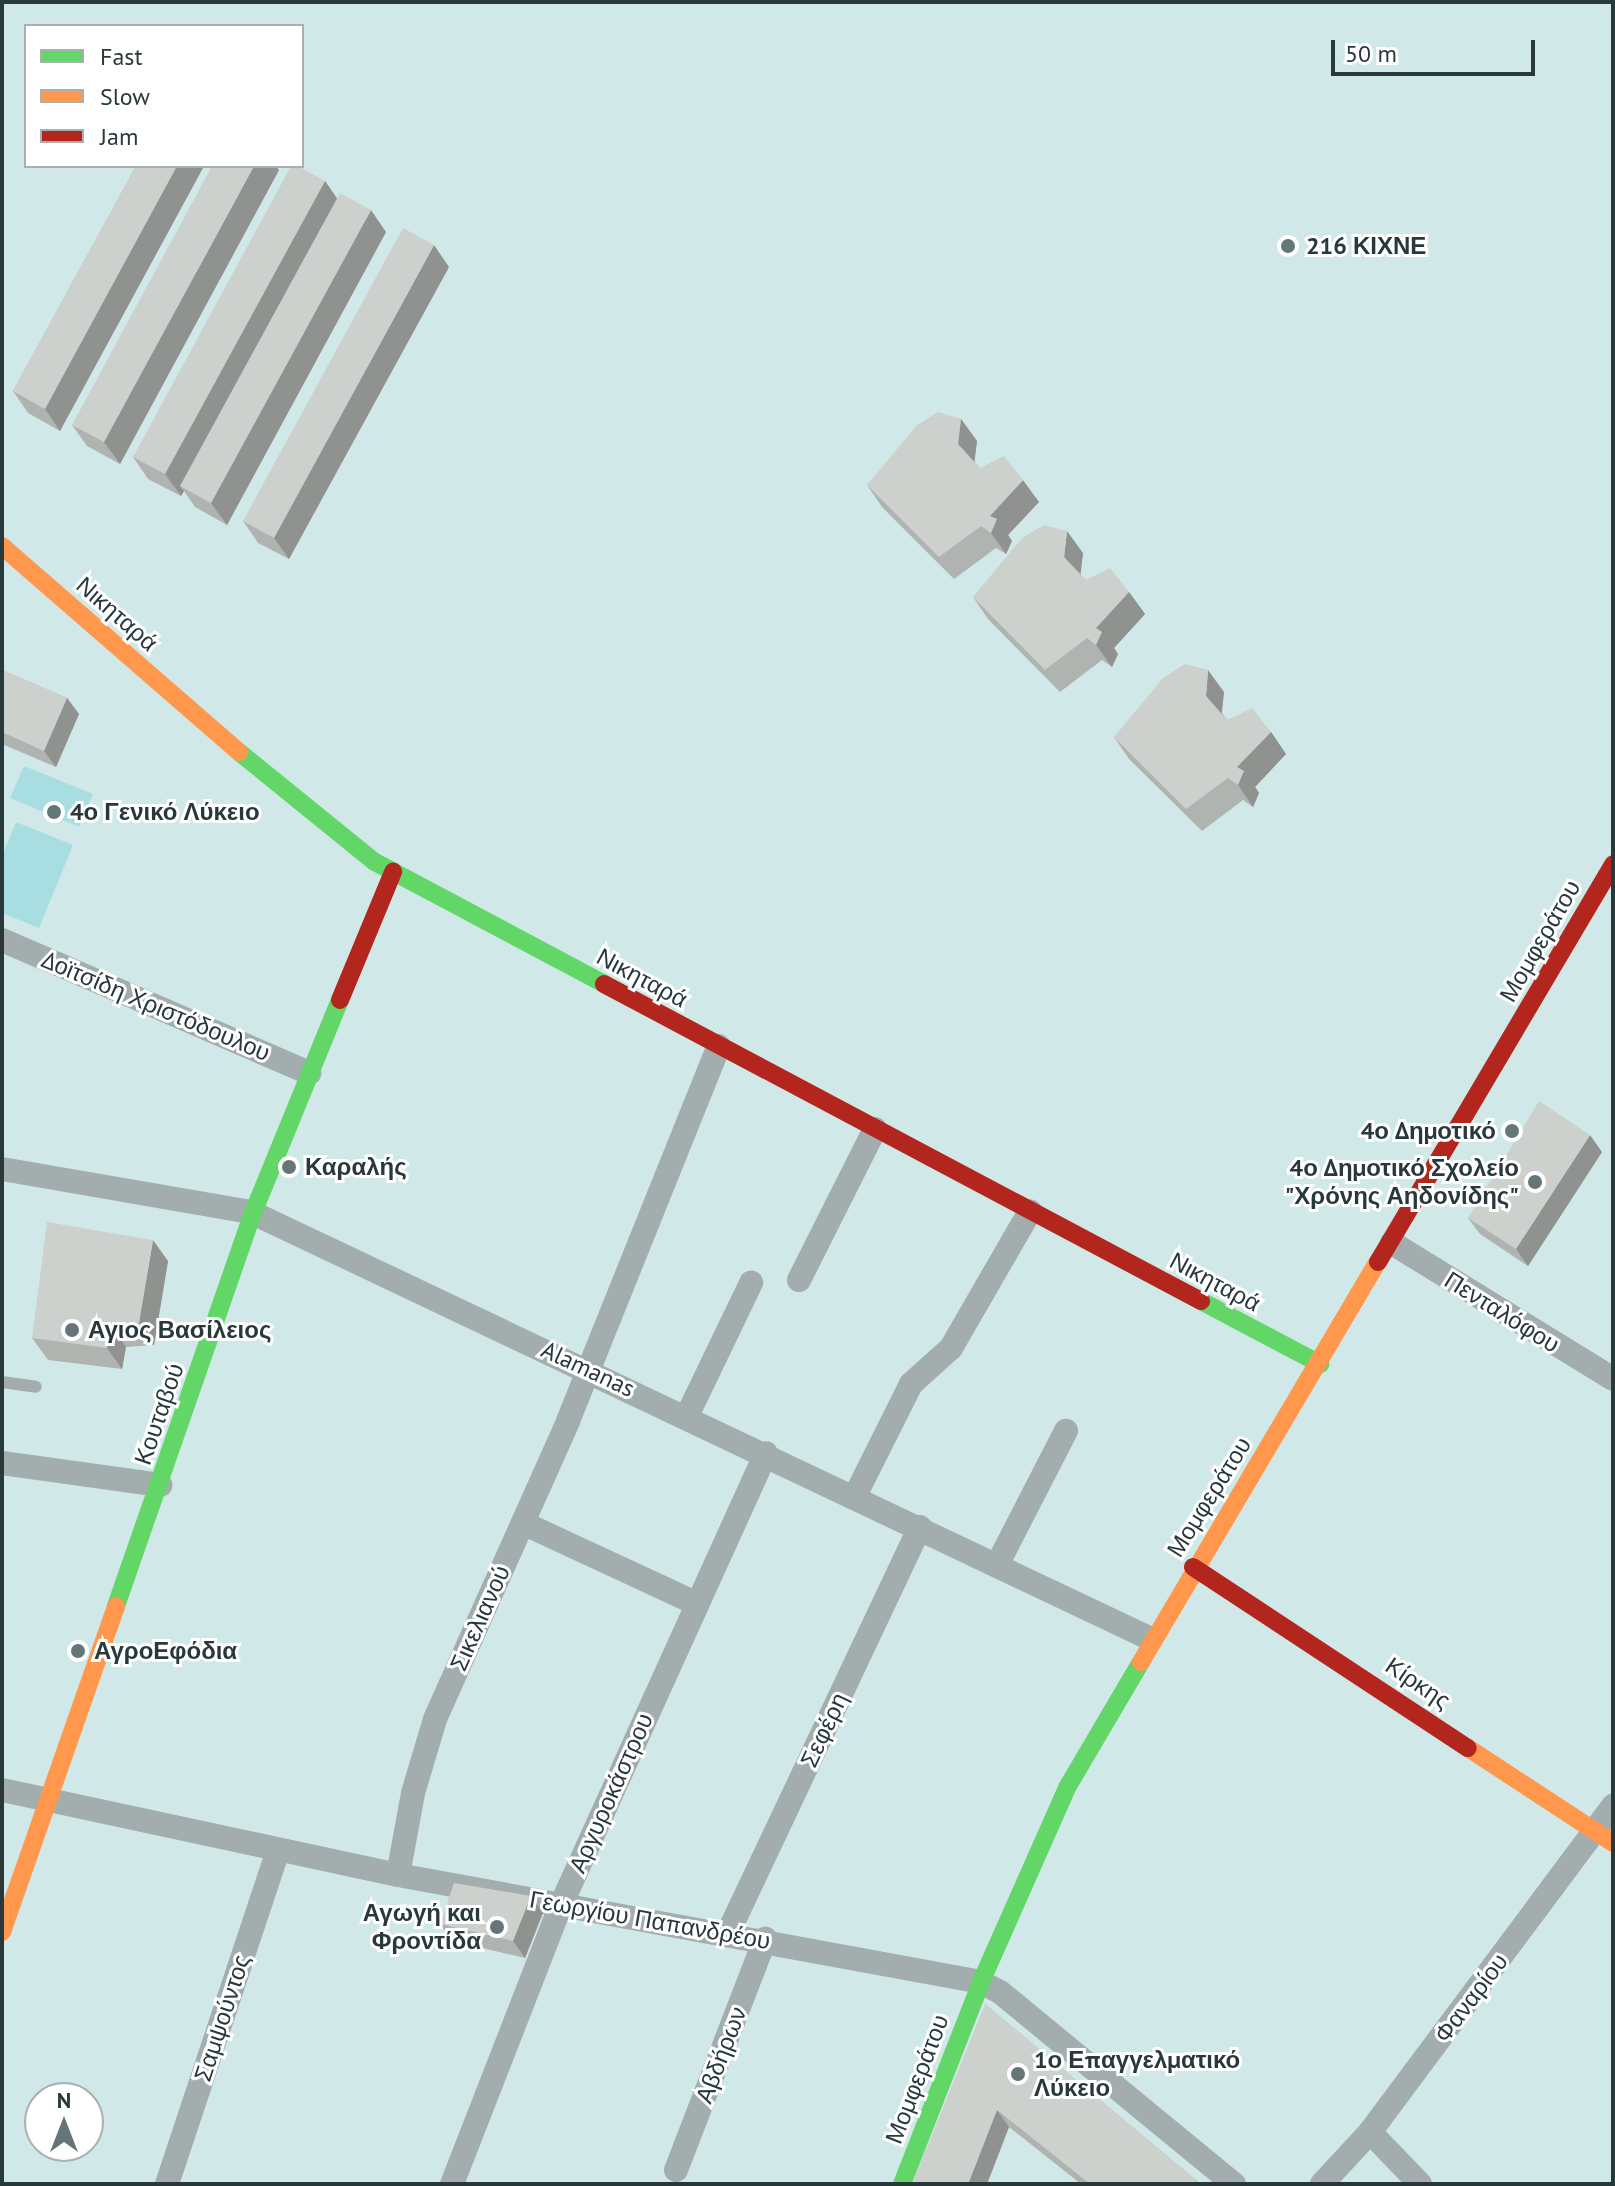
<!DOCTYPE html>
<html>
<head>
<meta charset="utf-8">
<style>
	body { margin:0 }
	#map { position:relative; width:1615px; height:2186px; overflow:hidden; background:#d1e8e9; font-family:"PT Sans",sans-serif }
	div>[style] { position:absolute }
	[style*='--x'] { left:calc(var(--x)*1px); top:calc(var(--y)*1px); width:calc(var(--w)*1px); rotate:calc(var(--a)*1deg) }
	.green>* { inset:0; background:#a8dee2 }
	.lane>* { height:12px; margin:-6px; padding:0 6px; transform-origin:6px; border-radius:6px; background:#a3adae }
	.street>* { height:24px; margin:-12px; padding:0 12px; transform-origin:12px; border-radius:12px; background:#a3adae }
	.fast>* { height:18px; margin:-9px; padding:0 9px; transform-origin:9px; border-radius:9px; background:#63d668 }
	.slow>* { height:18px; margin:-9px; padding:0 9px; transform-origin:9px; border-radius:9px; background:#ff974d }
	.jam>* { height:18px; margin:-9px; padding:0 9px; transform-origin:9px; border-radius:9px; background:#b3261e }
	.wall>* { inset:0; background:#b0b4b1 }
	.shaded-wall>* { inset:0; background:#909290 }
	.building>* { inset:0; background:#cdd1ce }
	.dots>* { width:22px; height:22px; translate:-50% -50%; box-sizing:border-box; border:4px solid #fff; border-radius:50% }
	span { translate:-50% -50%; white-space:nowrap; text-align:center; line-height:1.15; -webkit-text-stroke:6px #fff; paint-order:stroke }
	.poi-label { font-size:24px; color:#29393b; font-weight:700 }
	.left { translate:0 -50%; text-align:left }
	.right { translate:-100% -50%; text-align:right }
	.street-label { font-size:24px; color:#29393b }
	.frame { position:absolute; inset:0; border:4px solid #29393b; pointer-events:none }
	.legend { position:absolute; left:24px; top:24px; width:280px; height:144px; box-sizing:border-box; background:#fff; border:2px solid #a9b0b1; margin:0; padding:10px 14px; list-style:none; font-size:24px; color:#29393b }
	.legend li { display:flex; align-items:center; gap:16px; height:40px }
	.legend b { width:40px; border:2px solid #a9b0b1 }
	.north { position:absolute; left:24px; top:2082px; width:80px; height:80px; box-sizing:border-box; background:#fff; border:2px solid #a9b0b1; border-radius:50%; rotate:0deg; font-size:22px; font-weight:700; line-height:32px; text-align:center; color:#29393b }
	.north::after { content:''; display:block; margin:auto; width:28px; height:36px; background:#647678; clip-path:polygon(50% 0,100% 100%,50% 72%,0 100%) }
	.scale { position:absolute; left:1331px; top:40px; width:204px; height:36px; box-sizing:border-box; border:4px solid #29393b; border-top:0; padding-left:10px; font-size:24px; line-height:28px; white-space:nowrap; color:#29393b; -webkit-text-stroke:6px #fff; paint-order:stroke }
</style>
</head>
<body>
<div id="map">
	<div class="green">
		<i style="clip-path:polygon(24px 766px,93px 794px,79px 827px,10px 798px)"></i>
		<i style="clip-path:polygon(16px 822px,73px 845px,39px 928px,2px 913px,2px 856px)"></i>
	</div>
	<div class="lane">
		<i style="--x:2;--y:1382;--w:34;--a:8"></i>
	</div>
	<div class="street">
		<i style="--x:2;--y:940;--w:335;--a:23.4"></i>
		<i style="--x:2;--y:1169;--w:253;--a:9.8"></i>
		<i style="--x:251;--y:1212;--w:996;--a:25.38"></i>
		<i style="--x:1392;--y:1243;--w:259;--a:31.6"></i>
		<i style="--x:799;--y:1280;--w:169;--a:-63.3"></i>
		<i style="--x:687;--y:1416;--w:148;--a:-64.3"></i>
		<i style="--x:2;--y:1463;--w:160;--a:7.9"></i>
		<i style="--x:855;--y:1496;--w:125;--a:-63.4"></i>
		<i style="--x:911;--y:1384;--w:54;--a:-42"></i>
		<i style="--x:951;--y:1348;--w:158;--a:-60"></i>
		<i style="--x:523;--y:1523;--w:190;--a:24.9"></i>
		<i style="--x:997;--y:1565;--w:151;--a:-62.8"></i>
		<i style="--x:2;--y:1790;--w:405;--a:12.1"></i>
		<i style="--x:398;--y:1875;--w:593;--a:10.4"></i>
		<i style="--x:981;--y:1982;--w:21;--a:28"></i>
		<i style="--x:1000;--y:1992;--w:303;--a:39.4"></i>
		<i style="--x:398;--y:1875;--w:83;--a:-79.6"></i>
		<i style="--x:413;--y:1793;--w:77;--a:-73.4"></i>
		<i style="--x:435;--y:1719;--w:326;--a:-65.9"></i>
		<i style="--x:568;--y:1421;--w:404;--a:-68.1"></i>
		<i style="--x:728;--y:1933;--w:449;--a:-64.7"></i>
		<i style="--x:1370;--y:2132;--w:72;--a:46.1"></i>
		<i style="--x:676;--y:2170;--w:248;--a:-68.9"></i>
		<i style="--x:167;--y:2184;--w:351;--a:-71.6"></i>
		<i style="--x:452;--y:2184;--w:300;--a:-68.7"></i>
		<i style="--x:561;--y:1905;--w:496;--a:-65.6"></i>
		<i style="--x:1322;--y:2184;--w:71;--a:-47.3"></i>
		<i style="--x:1370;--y:2132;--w:407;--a:-53.3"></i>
	</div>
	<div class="fast">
		<i style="--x:239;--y:752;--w:175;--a:39"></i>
		<i style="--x:375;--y:862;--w:259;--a:28"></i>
		<i style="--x:1201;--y:1301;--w:135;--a:27.9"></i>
		<i style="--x:116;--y:1606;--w:416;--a:-70.8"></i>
		<i style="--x:253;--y:1213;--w:230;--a:-67.8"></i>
		<i style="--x:902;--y:2184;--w:217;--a:-68.6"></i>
		<i style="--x:981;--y:1982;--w:214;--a:-66.1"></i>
		<i style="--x:1068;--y:1786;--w:144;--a:-59.5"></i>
	</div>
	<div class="slow">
		<i style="--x:2;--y:546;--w:314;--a:41"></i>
		<i style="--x:1141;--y:1662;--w:465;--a:-59.4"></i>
		<i style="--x:1468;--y:1748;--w:173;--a:33.2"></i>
		<i style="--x:2;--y:1932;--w:345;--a:-70.7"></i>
	</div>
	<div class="jam">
		<i style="--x:604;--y:984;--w:676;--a:27.97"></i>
		<i style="--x:340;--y:1000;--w:139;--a:-67.5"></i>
		<i style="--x:1378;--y:1262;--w:462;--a:-59.4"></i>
		<i style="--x:1193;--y:1567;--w:329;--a:33.4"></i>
	</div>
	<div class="wall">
		<i style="clip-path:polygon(136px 166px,204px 166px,60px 431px,28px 413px,13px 391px)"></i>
		<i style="clip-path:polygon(279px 170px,120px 464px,87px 446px,72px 425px)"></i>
		<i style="clip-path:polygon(325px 181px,337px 198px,386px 232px,227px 525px,195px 507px,184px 491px,181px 496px,148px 479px,133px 457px)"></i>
		<i style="clip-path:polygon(449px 267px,289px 559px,258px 543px,243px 521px)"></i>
		<i style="clip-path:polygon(961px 419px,977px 441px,974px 461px,980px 468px,1039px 502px,1008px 535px,1012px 541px,1006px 554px,996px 548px,954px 579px,882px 507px,867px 485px)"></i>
		<i style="clip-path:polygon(1083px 553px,1080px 574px,1086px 580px,1129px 592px,1145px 614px,1114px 648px,1118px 654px,1112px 667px,1102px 660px,1060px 692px,988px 619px,973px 597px)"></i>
		<i style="clip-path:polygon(2px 670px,67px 698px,79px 714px,56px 767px,2px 744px)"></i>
		<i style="clip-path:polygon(1224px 692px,1222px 713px,1227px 720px,1271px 732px,1286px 754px,1255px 787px,1259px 793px,1253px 807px,1243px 800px,1202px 831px,1129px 759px,1114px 737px)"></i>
		<i style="clip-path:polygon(1602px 1152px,1528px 1266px,1480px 1234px,1468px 1218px)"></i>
		<i style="clip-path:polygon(168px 1261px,154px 1345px,126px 1347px,122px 1369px,48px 1360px,32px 1338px)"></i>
		<i style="clip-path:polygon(531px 1896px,543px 1913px,525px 1958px,452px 1941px,440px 1924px)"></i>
		<i style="clip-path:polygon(985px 2004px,1196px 2180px,1200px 2184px,1081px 2184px,1009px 2127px,987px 2184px)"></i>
	</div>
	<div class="shaded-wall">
		<i style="clip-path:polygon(177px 166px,204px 166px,60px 431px,45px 409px)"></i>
		<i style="clip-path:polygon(254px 166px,276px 166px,279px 170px,120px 464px,104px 442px)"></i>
		<i style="clip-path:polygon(325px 181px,340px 203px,180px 486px,184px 491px,181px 496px,165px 474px)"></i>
		<i style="clip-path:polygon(371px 210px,386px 232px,227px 525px,211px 503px)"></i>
		<i style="clip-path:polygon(434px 245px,449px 267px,289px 559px,274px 538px)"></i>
		<i style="clip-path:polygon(961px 419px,977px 441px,974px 466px,958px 444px)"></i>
		<i style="clip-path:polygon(1023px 480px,1039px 502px,1008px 535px,1012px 541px,1006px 554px,991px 533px,990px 516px)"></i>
		<i style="clip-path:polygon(1067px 531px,1083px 553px,1080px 579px,1064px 557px)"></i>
		<i style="clip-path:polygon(1129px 592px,1145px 614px,1114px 648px,1118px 654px,1112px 667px,1096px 645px,1096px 628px)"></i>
		<i style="clip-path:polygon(1208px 670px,1224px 692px,1221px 718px,1206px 696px)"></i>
		<i style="clip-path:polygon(67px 698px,79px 714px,56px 767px,44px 751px)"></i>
		<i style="clip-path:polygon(1271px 732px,1286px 754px,1255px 787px,1259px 793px,1253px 807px,1238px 785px,1237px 767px)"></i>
		<i style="clip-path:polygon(1590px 1135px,1602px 1152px,1528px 1266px,1516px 1249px)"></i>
		<i style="clip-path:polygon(153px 1240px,168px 1261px,154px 1345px,139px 1323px)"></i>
		<i style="clip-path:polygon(111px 1325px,126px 1347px,122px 1369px,107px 1348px)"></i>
		<i style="clip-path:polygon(531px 1896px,543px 1913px,525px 1958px,513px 1941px)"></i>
		<i style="clip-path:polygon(997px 2110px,1009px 2127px,987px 2184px,968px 2184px)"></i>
	</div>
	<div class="building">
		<i style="clip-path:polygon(136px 166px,177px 166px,45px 409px,13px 391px)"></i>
		<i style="clip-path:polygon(212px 166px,254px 166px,104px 442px,72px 425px)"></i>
		<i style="clip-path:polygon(291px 166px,298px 166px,325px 181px,165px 474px,133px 457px)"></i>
		<i style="clip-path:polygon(340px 193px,371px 210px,211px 503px,180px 486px)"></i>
		<i style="clip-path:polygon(403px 228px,434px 245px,274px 538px,243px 521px)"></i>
		<i style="clip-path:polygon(938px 412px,961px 419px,958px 444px,980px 468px,1004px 456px,1023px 480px,990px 516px,997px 519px,991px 533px,981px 526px,939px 557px,867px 485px,916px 426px)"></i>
		<i style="clip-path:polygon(1044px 525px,1067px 531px,1064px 557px,1086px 580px,1110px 568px,1129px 592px,1096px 628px,1102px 632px,1096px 645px,1087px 638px,1045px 670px,973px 597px,1022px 538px)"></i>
		<i style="clip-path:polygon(1185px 664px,1208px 670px,1206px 696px,1227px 720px,1252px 708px,1271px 732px,1237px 767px,1244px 771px,1238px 785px,1228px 778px,1186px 809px,1114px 737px,1163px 678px)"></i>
		<i style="clip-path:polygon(2px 670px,67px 698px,44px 751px,2px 732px)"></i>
		<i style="clip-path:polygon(1539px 1101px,1590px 1135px,1516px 1249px,1468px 1218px)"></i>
		<i style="clip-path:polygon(47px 1222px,153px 1240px,139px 1323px,111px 1325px,107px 1348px,32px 1338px)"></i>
		<i style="clip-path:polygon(454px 1883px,531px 1896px,513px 1941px,440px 1924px)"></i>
		<i style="clip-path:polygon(985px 2004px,1196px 2180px,1196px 2184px,1090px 2184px,997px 2110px,968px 2184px,912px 2184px)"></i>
	</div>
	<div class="dots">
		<i style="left:1288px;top:246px;background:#647678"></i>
		<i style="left:54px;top:812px;background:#647678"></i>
		<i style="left:1512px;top:1131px;background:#647678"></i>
		<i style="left:289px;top:1167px;background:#647678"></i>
		<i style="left:1535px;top:1182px;background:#647678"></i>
		<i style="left:72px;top:1330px;background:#647678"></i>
		<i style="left:78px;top:1651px;background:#647678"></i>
		<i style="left:497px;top:1927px;background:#647678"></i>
		<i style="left:1018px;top:2074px;background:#647678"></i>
	</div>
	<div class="poi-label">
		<span class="left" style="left:1306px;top:246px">216 ΚΙΧΝΕ</span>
		<span class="left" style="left:70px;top:812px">4ο Γενικό Λύκειο</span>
		<span class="right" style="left:1496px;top:1131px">4ο Δημοτικό</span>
		<span class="left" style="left:305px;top:1167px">Καραλής</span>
		<span class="right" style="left:1519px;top:1182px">4ο Δημοτικό Σχολείο<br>"Χρόνης Αηδονίδης"</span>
		<span class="left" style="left:88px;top:1330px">Αγιος Βασίλειος</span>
		<span class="left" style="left:94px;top:1651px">ΑγροΕφόδια</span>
		<span class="right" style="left:481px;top:1927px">Αγωγή και<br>Φροντίδα</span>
		<span class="left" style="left:1034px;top:2074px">1ο Επαγγελματικό<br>Λύκειο</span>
	</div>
	<div class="street-label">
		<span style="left:117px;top:614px;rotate:41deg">Νικηταρά</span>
		<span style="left:1540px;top:941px;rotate:-60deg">Μομφεράτου</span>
		<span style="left:642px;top:978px;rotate:28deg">Νικηταρά</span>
		<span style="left:156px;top:1006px;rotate:23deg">Δοϊτσίδη Χριστόδουλου</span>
		<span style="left:1215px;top:1282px;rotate:28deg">Νικηταρά</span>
		<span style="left:1502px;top:1312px;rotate:32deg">Πενταλόφου</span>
		<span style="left:588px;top:1369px;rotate:25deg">Alamanas</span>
		<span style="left:159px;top:1414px;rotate:-71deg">Κουταβού</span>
		<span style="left:1209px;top:1497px;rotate:-58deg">Μομφεράτου</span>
		<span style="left:480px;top:1618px;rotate:-66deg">Σικελιανού</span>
		<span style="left:1418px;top:1683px;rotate:34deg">Κίρκης</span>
		<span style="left:824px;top:1730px;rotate:-65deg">Σεφέρη</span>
		<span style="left:611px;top:1793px;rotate:-66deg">Αργυροκάστρου</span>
		<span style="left:650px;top:1920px;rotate:10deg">Γεωργίου Παπανδρέου</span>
		<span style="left:1471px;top:1998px;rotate:-53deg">Φαναρίου</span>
		<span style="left:222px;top:2018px;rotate:-72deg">Σαμψούντος</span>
		<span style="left:721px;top:2055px;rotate:-69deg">Αβδήρων</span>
		<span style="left:917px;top:2079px;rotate:-69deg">Μομφεράτου</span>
	</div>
	<div class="frame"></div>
	<ul class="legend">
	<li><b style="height:10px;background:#63d668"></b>Fast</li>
	<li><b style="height:10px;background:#ff974d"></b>Slow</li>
	<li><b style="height:10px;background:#b3261e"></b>Jam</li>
	</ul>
	<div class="north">N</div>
	<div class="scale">50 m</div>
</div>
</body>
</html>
